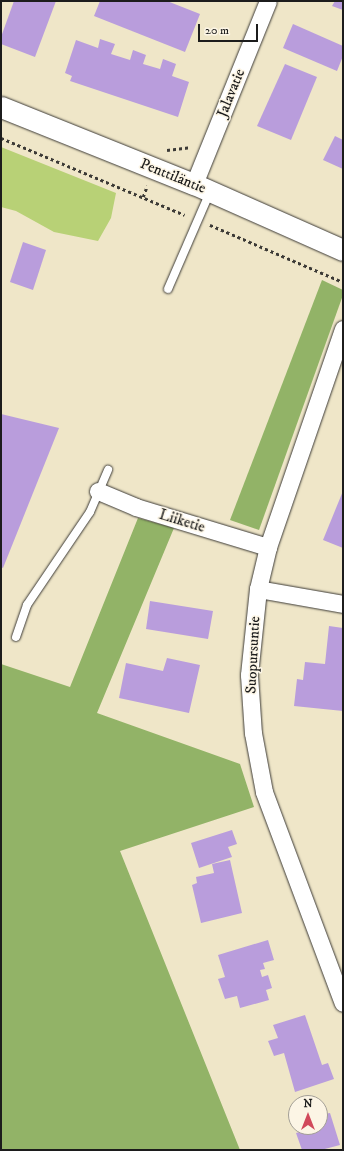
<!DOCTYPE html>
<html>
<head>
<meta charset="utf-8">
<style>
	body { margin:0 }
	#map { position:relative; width:344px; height:1151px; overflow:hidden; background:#efe6c8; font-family:"IM FELL DW Pica",serif }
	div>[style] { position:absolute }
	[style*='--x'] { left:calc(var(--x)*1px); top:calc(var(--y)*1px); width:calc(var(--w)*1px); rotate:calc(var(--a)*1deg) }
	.green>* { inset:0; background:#b8d176 }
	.forest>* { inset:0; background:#92b367 }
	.building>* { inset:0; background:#b99ddc }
	.path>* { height:2.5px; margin-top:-1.25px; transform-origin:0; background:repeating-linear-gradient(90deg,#3c3a36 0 3px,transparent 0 6px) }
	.roads { filter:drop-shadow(0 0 1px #3c3a36) drop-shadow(0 0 1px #3c3a36) }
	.service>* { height:8px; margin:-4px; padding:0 4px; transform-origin:4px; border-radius:4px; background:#fff }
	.minor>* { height:17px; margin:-8.5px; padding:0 8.5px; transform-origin:8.5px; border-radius:8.5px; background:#fff }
	.tertiary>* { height:21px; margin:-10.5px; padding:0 10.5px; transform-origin:10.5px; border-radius:10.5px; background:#fff }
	span { translate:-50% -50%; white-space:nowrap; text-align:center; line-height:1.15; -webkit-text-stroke:3px #fcf5e5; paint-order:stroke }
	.street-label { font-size:15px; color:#1c1c1c }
	.frame { position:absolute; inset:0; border:2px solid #1c1c1c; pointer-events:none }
	.north { position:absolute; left:288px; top:1095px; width:40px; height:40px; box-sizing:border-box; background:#fcf5e5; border:1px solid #a29e95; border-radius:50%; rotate:0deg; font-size:11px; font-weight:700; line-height:16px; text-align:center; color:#1c1c1c }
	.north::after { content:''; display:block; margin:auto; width:14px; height:18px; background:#d1495b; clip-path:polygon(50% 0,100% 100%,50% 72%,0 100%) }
	.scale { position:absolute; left:198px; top:24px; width:60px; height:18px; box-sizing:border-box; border:2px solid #1c1c1c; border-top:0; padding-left:5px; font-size:12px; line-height:14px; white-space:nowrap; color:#1c1c1c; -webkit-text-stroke:3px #fcf5e5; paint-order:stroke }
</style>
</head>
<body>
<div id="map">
	<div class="green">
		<i style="clip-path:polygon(1px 147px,116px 193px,111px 218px,98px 241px,54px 232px,16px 211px,1px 207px)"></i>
	</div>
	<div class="forest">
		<i style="clip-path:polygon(322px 280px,343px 290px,343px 295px,259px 530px,230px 520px)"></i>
		<i style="clip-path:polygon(138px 518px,174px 528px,97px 713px,240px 764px,254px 807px,120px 851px,240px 1150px,1px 1150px,1px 664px,70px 687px)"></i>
	</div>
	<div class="building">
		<i style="clip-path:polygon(14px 1px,56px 1px,35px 57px,1px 44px,1px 37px)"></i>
		<i style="clip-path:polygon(100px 1px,167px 1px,200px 14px,185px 52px,94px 16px)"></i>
		<i style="clip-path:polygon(335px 1px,343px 1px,343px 10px,332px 6px)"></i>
		<i style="clip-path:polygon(293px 24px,343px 46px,343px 56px,337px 71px,283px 48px)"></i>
		<i style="clip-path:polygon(100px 39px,115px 44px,111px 54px,130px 60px,133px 50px,146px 55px,143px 64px,160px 69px,163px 59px,176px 64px,172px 76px,189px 82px,178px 117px,70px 81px,72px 76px,65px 73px,76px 40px,98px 48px)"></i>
		<i style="clip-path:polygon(285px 64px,317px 77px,291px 140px,257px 126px)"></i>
		<i style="clip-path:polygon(335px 136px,343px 140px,343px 169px,323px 160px)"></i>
		<i style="clip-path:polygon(23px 242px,46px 250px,33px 290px,10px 282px)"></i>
		<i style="clip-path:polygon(1px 414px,59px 428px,3px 568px,1px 567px)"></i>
		<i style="clip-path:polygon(343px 491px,343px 548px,323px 540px)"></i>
		<i style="clip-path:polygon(150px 601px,213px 611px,208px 639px,146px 629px)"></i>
		<i style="clip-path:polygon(329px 626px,343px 628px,343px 711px,294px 706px,297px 679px,303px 680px,305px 662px,325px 664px)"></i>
		<i style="clip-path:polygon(167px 658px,200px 665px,189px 713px,119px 698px,126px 663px,163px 671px)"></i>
		<i style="clip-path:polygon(232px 830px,237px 844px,228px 847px,232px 857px,199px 868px,191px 843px)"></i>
		<i style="clip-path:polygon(230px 860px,242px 913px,201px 923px,192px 885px,197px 883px,196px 877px,214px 873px,212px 864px)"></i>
		<i style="clip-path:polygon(268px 940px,274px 960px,263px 963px,265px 969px,260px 970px,262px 977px,268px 975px,272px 988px,266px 990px,269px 1000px,240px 1008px,237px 996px,225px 999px,218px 979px,225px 977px,218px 955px)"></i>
		<i style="clip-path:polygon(305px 1015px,322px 1065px,328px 1063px,334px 1079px,295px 1092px,284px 1053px,274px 1056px,268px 1041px,278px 1038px,273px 1025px)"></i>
		<i style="clip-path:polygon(320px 1109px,322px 1109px,324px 1114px,330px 1113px,340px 1145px,321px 1150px,302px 1150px,296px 1133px,303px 1131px,302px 1127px,320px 1127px)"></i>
	</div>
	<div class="path">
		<i style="--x:1;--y:138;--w:199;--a:22.7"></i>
		<i style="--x:167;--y:150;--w:23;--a:-7"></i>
		<i style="--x:143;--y:197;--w:12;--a:-70"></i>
		<i style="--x:210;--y:225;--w:145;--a:23.2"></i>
	</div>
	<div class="roads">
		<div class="service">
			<i style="--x:168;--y:289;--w:106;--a:-66.6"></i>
			<i style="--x:16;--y:637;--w:34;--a:-71"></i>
			<i style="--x:27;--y:605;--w:112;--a:-55.9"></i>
			<i style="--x:90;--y:512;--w:46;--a:-66.8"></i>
		</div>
		<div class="minor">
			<i style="--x:194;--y:184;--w:197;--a:-68"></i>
			<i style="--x:343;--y:329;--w:231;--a:109"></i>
			<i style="--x:268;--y:547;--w:43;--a:103.4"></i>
			<i style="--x:258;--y:589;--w:86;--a:96"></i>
			<i style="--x:249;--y:675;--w:58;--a:86.1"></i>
			<i style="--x:253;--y:733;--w:60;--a:79.4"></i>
			<i style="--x:264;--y:792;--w:225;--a:69.5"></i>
			<i style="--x:98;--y:491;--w:41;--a:22.8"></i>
			<i style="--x:136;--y:507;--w:138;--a:16.9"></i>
			<i style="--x:258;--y:589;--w:86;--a:10"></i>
		</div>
		<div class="tertiary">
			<i style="--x:1;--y:107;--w:208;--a:21.8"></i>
			<i style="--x:194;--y:184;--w:163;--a:23.9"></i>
		</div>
	</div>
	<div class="street-label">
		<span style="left:231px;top:93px;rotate:-68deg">Jalavatie</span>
		<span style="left:173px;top:176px;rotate:22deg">Penttiläntie</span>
		<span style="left:182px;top:521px;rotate:17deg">Liiketie</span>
		<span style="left:253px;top:655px;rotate:-87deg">Suopursuntie</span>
	</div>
	<div class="frame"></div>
	<div class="north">N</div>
	<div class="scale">20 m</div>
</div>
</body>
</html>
